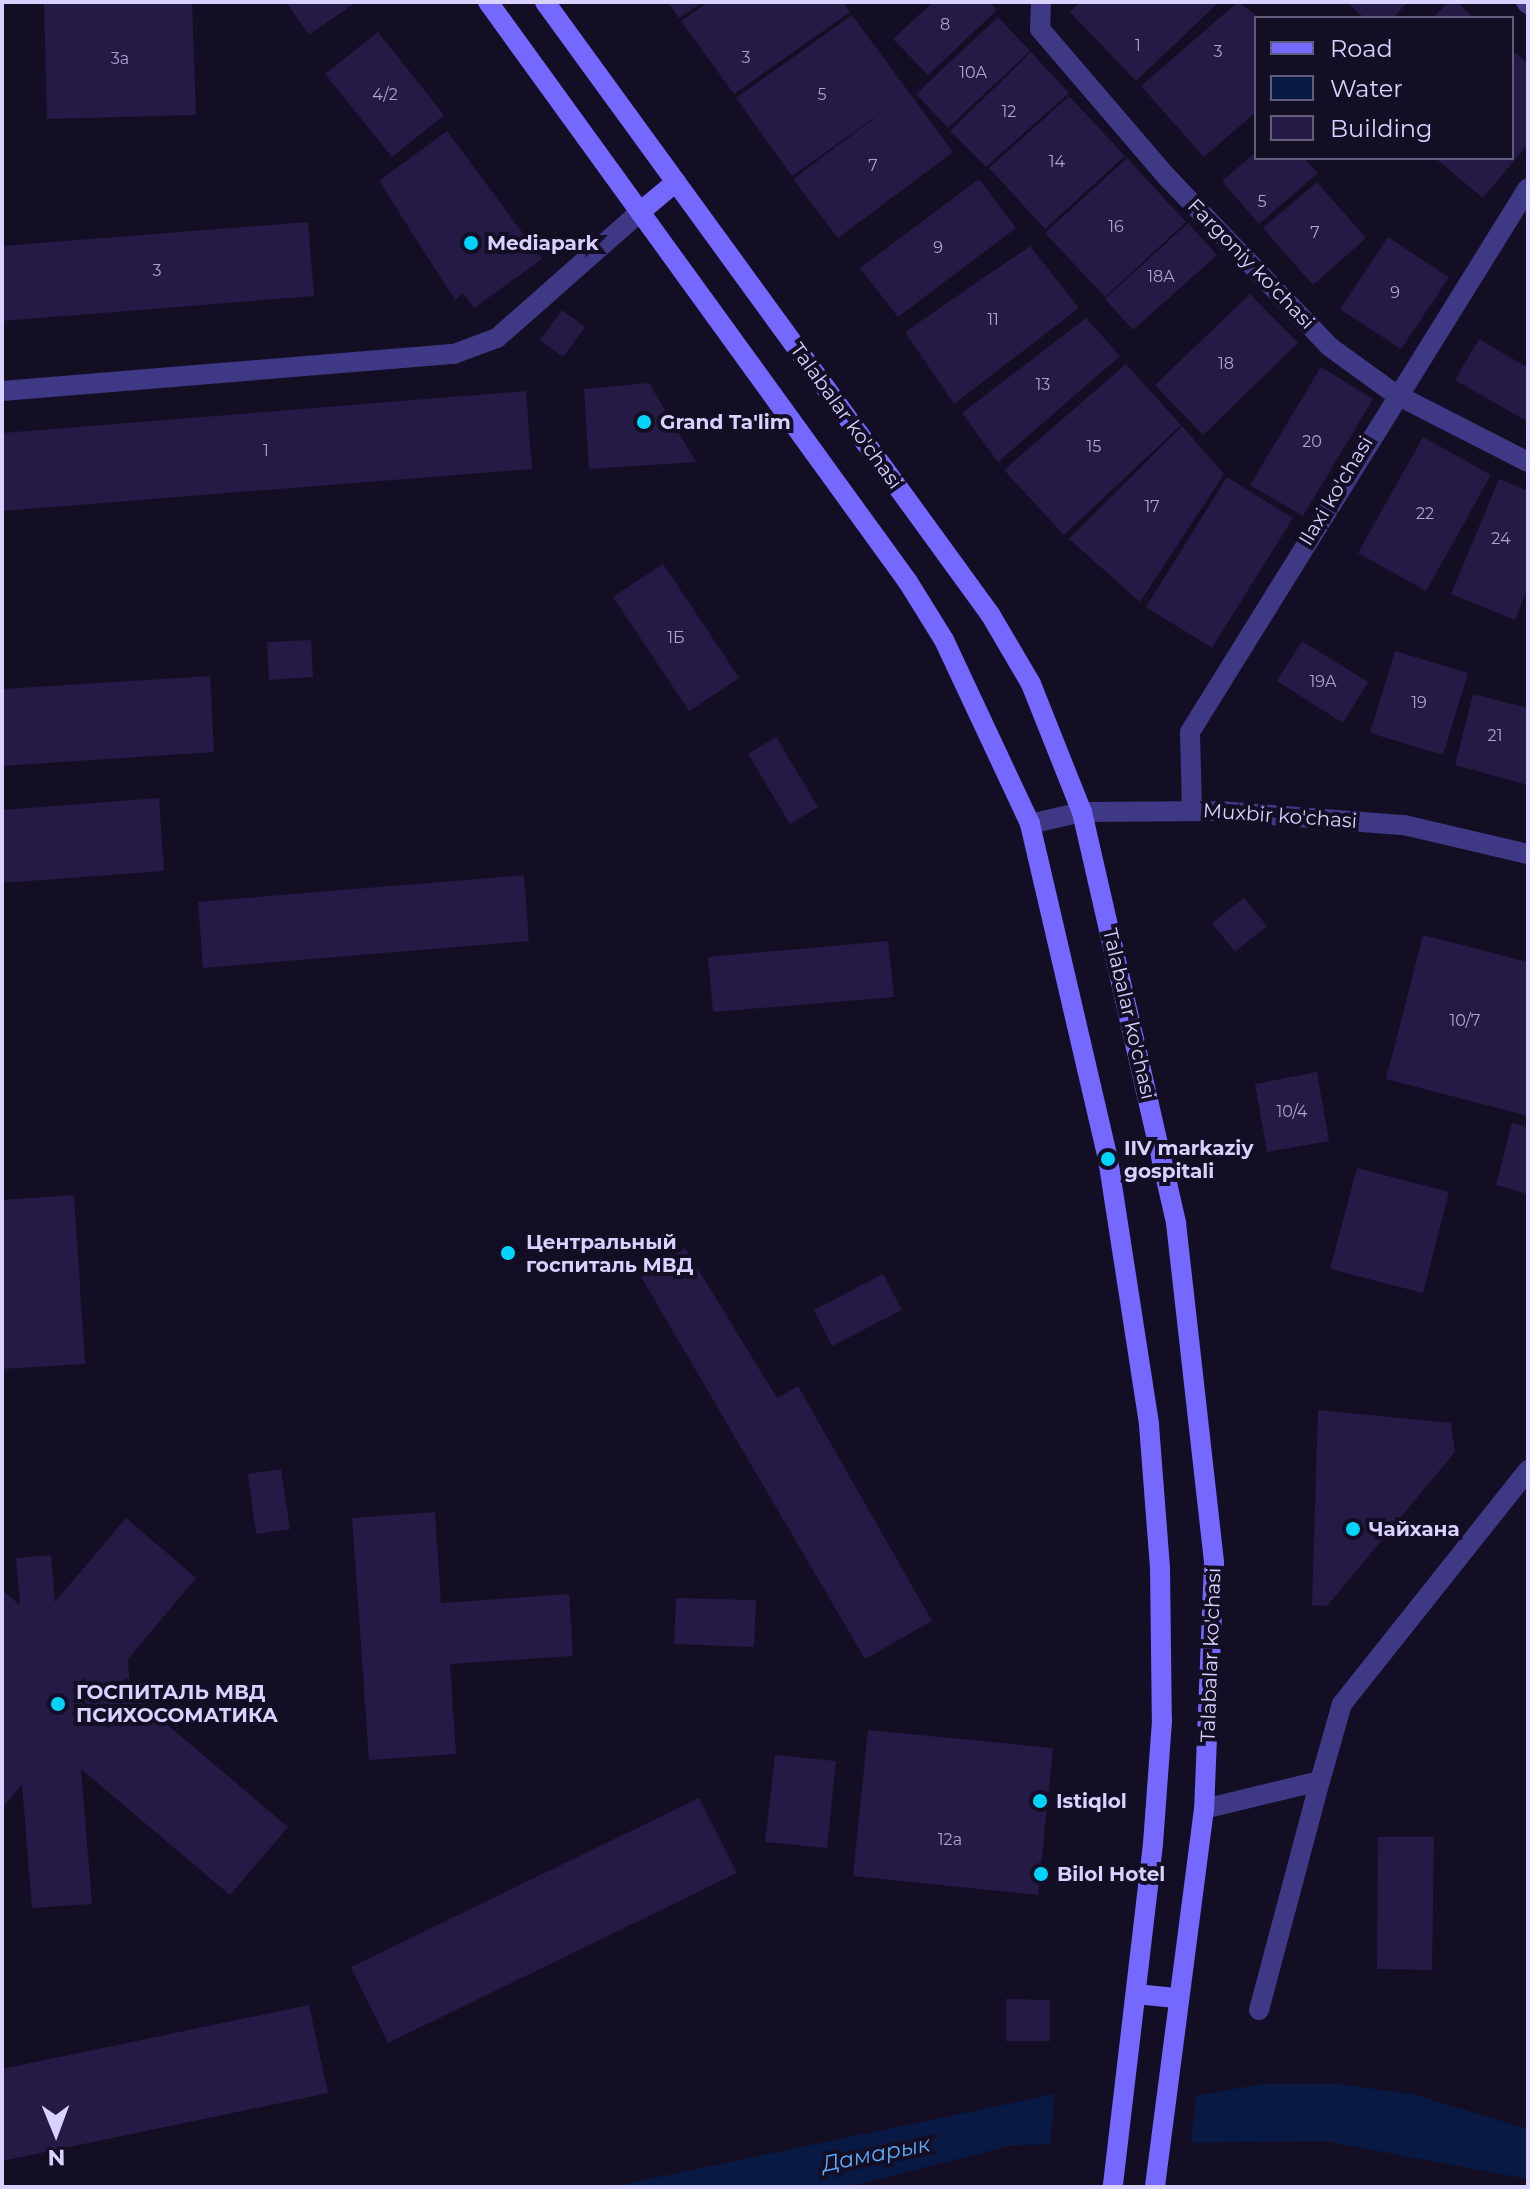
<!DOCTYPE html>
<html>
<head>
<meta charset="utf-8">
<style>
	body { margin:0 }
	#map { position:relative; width:1530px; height:2189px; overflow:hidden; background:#130e24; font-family:Montserrat,sans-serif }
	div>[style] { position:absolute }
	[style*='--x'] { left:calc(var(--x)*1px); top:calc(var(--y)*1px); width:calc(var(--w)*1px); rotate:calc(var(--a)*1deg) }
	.water>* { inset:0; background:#081a43 }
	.pier>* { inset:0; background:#130e24 }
	.building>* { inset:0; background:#251946 }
	.street>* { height:20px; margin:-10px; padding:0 10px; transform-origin:10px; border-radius:10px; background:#3f3885 }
	.secondary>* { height:20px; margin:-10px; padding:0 10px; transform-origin:10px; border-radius:10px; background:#7468ff }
	.dots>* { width:22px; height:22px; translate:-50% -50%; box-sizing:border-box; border:4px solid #130e24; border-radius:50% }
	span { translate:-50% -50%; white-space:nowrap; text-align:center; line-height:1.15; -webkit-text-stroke:8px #130e24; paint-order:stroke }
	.number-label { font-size:16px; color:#aca3d1 }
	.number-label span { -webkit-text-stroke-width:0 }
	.poi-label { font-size:20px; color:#d9d1ff; font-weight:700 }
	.left { translate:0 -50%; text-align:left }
	.street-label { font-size:20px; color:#d9d1ff }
	.water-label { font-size:22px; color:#5facff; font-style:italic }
	.frame { position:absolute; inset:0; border:4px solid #d9d1ff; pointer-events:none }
	.legend { position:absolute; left:1254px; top:16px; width:260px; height:144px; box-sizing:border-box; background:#130e24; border:2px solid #625c7c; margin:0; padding:10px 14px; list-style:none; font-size:24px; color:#d9d1ff }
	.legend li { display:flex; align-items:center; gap:16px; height:40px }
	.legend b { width:40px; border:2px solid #625c7c }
	.north { position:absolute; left:16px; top:2093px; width:80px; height:80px; -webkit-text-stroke:6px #130e24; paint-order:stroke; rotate:179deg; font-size:22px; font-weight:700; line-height:32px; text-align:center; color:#d9d1ff }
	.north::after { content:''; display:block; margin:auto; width:28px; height:36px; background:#d9d1ff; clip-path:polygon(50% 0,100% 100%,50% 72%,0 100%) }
</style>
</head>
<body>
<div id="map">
	<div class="water">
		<i style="clip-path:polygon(1262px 2084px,1339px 2084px,1416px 2095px,1528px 2129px,1528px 2179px,1325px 2141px,1013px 2145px,847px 2187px,611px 2187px,1055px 2094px,1195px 2096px)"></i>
	</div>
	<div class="pier">
		<i style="clip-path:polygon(1055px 2090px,1196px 2092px,1191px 2148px,1050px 2148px)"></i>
	</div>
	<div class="building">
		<i style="clip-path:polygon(192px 2px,196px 115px,47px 119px,44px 3px)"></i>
		<i style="clip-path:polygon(286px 2px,356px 2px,309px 35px)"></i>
		<i style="clip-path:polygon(668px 2px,703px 2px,679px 18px)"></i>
		<i style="clip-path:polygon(708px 2px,843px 2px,850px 12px,734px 94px,681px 21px)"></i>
		<i style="clip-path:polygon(933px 2px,989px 2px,997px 10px,928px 75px,893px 39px)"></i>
		<i style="clip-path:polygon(1080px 2px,1219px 2px,1136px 81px,1070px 12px)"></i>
		<i style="clip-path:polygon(1238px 2px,1260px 18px,1256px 112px,1204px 157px,1141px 86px)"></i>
		<i style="clip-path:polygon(1347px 2px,1408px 2px,1393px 18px,1364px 18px)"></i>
		<i style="clip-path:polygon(1448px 2px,1457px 2px,1474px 18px,1433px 18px)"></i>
		<i style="clip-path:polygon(852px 15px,953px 152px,838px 238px,793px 179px,892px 105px,792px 176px,736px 98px)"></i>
		<i style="clip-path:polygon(998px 17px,1030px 51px,948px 128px,916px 94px)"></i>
		<i style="clip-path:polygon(378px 32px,444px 115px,392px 157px,325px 74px)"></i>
		<i style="clip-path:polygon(1512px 50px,1528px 63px,1528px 144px,1483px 198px,1435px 158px,1512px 158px)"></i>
		<i style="clip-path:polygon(1031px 52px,1069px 93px,986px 167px,950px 131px)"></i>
		<i style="clip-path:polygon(1069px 96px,1125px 156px,1045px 229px,989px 168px)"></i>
		<i style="clip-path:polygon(447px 131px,542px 259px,474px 308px,463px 293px,455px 300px,379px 181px)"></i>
		<i style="clip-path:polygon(1256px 152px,1256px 158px,1304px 158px,1318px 173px,1259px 224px,1222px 181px)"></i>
		<i style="clip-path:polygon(1127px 158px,1186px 222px,1105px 297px,1045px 233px)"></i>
		<i style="clip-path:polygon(979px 179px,1016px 228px,898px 317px,860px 268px)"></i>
		<i style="clip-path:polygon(1317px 182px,1366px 238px,1313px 285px,1263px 228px)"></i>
		<i style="clip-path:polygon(308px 222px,314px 296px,2px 321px,2px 246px)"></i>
		<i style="clip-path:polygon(1188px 223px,1217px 255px,1133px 330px,1105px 299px)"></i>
		<i style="clip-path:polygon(1388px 237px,1449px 277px,1401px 349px,1340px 309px)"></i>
		<i style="clip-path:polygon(1030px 246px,1079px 308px,954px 404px,905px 332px)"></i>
		<i style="clip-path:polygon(1250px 294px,1298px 343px,1203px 435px,1155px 385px)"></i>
		<i style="clip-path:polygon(562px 310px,585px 327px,563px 357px,540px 340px)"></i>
		<i style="clip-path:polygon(1086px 318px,1120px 356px,998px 462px,962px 413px)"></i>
		<i style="clip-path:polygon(1479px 339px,1528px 368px,1528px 422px,1455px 380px)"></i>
		<i style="clip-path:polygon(1126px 364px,1181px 425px,1064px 535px,1004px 470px)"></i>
		<i style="clip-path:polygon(1321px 367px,1373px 399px,1303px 516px,1250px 485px)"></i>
		<i style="clip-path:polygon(649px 383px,696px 462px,589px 469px,584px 389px)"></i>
		<i style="clip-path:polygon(526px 391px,532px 469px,2px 511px,2px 433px)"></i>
		<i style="clip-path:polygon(1182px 426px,1224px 474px,1140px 602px,1069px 539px)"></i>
		<i style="clip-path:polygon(1423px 437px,1491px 475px,1426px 591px,1358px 553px)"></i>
		<i style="clip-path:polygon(1227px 477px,1293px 518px,1212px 648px,1146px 607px)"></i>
		<i style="clip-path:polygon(1499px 479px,1528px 491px,1528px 588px,1515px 620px,1451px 594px)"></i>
		<i style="clip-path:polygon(663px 564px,739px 678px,689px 711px,613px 597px)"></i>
		<i style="clip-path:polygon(311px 640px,313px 677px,269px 680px,267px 642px)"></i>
		<i style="clip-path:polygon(1302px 641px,1368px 682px,1343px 723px,1277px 681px)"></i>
		<i style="clip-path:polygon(1395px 651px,1468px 673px,1443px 755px,1370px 733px)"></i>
		<i style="clip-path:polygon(210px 676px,214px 752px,2px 766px,2px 689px)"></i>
		<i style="clip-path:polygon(1473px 694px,1528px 708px,1528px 785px,1455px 765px)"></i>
		<i style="clip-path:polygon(776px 737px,818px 807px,790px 824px,748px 754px)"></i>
		<i style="clip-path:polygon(159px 798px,164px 871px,2px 883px,2px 810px)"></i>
		<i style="clip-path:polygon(524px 875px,529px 941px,203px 968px,198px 902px)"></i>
		<i style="clip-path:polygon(1244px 898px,1267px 926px,1235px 952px,1212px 923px)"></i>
		<i style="clip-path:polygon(1423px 935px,1528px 962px,1528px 1116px,1386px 1079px)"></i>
		<i style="clip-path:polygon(888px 941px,894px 997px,713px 1012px,708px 957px)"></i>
		<i style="clip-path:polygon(1317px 1072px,1329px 1141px,1267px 1152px,1255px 1084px)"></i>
		<i style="clip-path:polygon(1512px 1123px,1528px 1127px,1528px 1194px,1496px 1185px)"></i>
		<i style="clip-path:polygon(1357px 1168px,1449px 1192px,1423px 1293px,1330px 1269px)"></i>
		<i style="clip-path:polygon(74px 1195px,85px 1364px,2px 1369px,2px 1200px)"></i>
		<i style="clip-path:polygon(685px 1248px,777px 1398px,798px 1386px,932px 1621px,865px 1659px,640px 1275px)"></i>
		<i style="clip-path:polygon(883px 1274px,902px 1310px,832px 1346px,814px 1310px)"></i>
		<i style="clip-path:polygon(1318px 1410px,1451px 1423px,1455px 1452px,1327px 1606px,1312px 1605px)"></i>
		<i style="clip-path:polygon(281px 1469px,290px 1529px,256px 1534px,248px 1474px)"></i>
		<i style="clip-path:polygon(435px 1512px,441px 1603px,569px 1594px,573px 1656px,450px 1664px,456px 1754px,369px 1760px,352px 1518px)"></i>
		<i style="clip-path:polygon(126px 1518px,196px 1578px,128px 1659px,130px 1693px,288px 1827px,230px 1895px,81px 1769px,92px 1904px,32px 1908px,22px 1784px,2px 1808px,2px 1590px,20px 1605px,16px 1558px,51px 1555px,55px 1602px)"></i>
		<i style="clip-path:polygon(676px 1598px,756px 1600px,754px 1647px,674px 1644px)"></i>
		<i style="clip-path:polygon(868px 1730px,1053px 1748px,1038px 1895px,853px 1876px)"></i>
		<i style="clip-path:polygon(775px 1755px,836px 1761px,827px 1848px,765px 1842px)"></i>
		<i style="clip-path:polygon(699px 1798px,737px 1873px,388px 2043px,351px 1967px)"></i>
		<i style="clip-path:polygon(1378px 1837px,1434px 1837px,1432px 1970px,1377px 1969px)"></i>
		<i style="clip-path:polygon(1006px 1999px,1050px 2000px,1050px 2041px,1006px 2041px)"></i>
		<i style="clip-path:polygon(309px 2005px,328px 2093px,2px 2161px,2px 2069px)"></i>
	</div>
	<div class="street">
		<i style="--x:1041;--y:2;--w:27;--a:92"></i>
		<i style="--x:1040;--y:29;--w:195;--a:49.4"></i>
		<i style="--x:1167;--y:177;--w:236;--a:46.2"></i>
		<i style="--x:1330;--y:347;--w:80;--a:35.9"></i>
		<i style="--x:1395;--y:394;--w:149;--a:27.1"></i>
		<i style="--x:1526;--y:2;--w:3;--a:45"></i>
		<i style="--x:2;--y:391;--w:454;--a:-4.7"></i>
		<i style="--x:454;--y:354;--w:46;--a:-20.4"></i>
		<i style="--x:497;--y:338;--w:191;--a:-41.4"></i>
		<i style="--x:1192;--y:810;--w:78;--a:-91.5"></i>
		<i style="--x:1190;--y:732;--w:640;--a:-58.15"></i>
		<i style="--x:1030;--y:824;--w:53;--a:-13"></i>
		<i style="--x:1082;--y:812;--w:138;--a:-0.4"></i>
		<i style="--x:1220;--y:811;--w:185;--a:4.4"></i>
		<i style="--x:1404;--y:825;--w:127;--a:13.2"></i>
		<i style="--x:1204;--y:1809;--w:119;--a:-13.6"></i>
		<i style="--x:1320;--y:1781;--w:80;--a:-74.1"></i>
		<i style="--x:1342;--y:1704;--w:299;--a:-51.5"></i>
		<i style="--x:1259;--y:2010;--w:237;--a:-75.1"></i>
	</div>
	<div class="secondary">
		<i style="--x:488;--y:2;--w:716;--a:54.09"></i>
		<i style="--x:908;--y:582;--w:68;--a:58.2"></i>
		<i style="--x:944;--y:640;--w:203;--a:64.9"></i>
		<i style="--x:1030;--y:824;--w:344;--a:76.9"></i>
		<i style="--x:1108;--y:1159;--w:269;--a:81.2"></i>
		<i style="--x:1149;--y:1425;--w:143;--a:85.6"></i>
		<i style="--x:1160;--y:1568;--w:153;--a:89.3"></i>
		<i style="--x:1162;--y:1721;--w:123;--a:94.2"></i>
		<i style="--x:1153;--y:1844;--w:345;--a:96.7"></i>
		<i style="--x:545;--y:2;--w:757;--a:53.98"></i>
		<i style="--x:990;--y:614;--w:81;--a:59.6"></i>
		<i style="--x:1031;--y:684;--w:138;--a:68.3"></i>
		<i style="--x:1082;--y:812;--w:422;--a:77.1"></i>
		<i style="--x:1176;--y:1223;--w:342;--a:83.6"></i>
		<i style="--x:1214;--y:1563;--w:246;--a:92.3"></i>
		<i style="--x:1204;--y:1809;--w:381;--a:97.4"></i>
		<i style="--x:640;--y:212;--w:47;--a:-39.8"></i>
		<i style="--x:1136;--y:1994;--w:40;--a:5.7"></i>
	</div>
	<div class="dots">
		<i style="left:471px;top:243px;background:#00d4fc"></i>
		<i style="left:644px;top:422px;background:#00d4fc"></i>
		<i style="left:1108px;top:1159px;background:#00d4fc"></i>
		<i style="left:508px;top:1253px;background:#00d4fc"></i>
		<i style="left:1353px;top:1529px;background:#00d4fc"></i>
		<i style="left:58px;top:1704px;background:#00d4fc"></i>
		<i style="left:1040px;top:1801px;background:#00d4fc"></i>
		<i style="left:1041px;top:1874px;background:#00d4fc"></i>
	</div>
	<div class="number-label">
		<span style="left:945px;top:25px">8</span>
		<span style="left:1138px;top:46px">1</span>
		<span style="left:1218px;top:52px">3</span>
		<span style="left:746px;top:58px">3</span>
		<span style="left:120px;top:59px">3a</span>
		<span style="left:973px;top:73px">10A</span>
		<span style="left:385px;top:95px">4/2</span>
		<span style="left:822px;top:95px">5</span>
		<span style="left:1009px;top:112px">12</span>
		<span style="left:1057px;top:162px">14</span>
		<span style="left:873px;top:166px">7</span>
		<span style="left:1262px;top:202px">5</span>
		<span style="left:1116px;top:227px">16</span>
		<span style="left:1315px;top:233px">7</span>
		<span style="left:938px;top:248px">9</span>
		<span style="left:157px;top:271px">3</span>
		<span style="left:1161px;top:277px">18A</span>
		<span style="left:1395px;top:293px">9</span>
		<span style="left:993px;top:320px">11</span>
		<span style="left:1226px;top:364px">18</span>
		<span style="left:1043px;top:385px">13</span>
		<span style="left:1312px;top:442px">20</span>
		<span style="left:1094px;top:447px">15</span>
		<span style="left:266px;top:451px">1</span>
		<span style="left:1152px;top:507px">17</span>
		<span style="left:1425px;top:514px">22</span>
		<span style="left:1501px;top:539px">24</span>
		<span style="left:676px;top:638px">1Б</span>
		<span style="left:1323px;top:682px">19A</span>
		<span style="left:1419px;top:703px">19</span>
		<span style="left:1495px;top:736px">21</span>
		<span style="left:1465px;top:1021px">10/7</span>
		<span style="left:1292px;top:1112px">10/4</span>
		<span style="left:950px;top:1840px">12a</span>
	</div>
	<div class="poi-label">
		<span class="left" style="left:487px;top:243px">Mediapark</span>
		<span class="left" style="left:660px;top:422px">Grand Ta'lim</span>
		<span class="left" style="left:1124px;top:1160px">IIV markaziy<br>gospitali</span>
		<span class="left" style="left:526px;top:1254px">Центральный<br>госпиталь МВД</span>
		<span class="left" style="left:1369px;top:1529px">Чайхана</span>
		<span class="left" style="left:76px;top:1704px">ГОСПИТАЛЬ МВД<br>ПСИХОСОМАТИКА</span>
		<span class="left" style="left:1056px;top:1801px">Istiqlol</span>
		<span class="left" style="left:1057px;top:1874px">Bilol Hotel</span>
	</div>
	<div class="street-label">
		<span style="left:1251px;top:264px;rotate:46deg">Fargoniy ko'chasi</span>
		<span style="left:846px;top:416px;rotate:54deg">Talabalar ko'chasi</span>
		<span style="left:1336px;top:491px;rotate:-59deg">Ilaxi ko'chasi</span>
		<span style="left:1280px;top:816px;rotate:4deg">Muxbir ko'chasi</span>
		<span style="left:1129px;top:1014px;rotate:77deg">Talabalar ko'chasi</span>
		<span style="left:1211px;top:1655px;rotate:-88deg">Talabalar ko'chasi</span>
	</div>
	<div class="water-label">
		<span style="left:876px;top:2154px;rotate:-11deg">Дамарык</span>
	</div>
	<div class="frame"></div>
	<ul class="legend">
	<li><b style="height:10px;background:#7468ff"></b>Road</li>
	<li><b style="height:22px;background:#081a43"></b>Water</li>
	<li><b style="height:22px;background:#251946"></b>Building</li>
	</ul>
	<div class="north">N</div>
</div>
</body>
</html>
